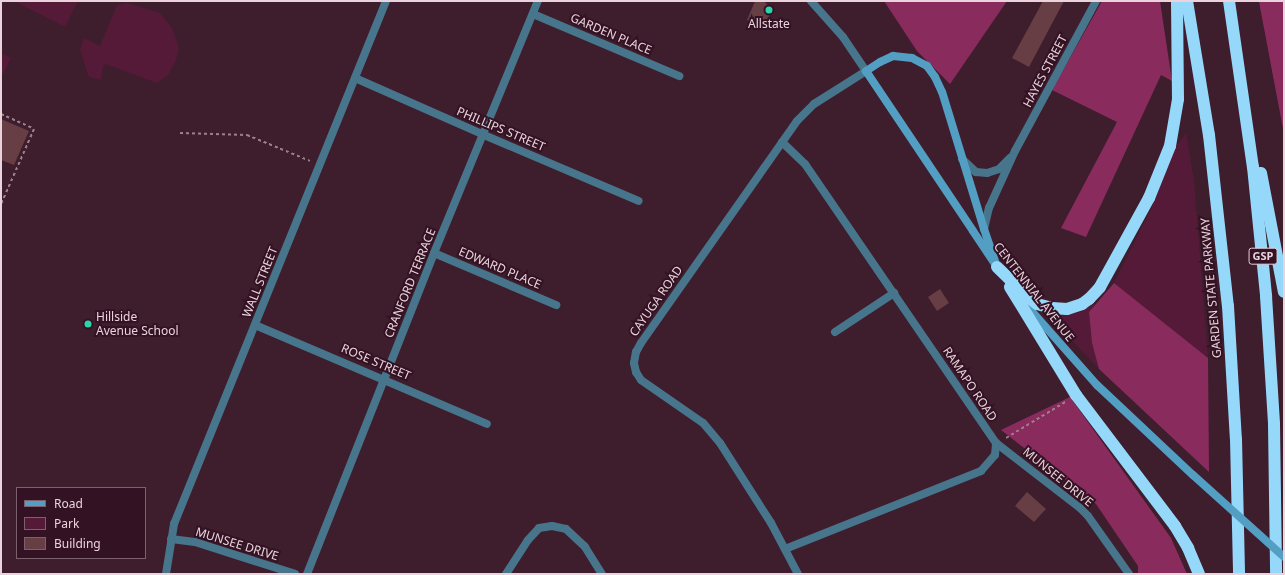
<!DOCTYPE html>
<html>
<head>
<meta charset="utf-8">
<style>
	body { margin:0 }
	#map { position:relative; width:1285px; height:575px; overflow:hidden; background:#3e1d2d; font-family:"Noto Sans",sans-serif }
	div>[style] { position:absolute }
	[style*='--x'] { left:calc(var(--x)*1px); top:calc(var(--y)*1px); width:calc(var(--w)*1px); rotate:calc(var(--a)*1deg) }
	.green>* { inset:0; background:#561a39 }
	.forest>* { inset:0; background:#892c5d }
	.building>* { inset:0; background:#663e44 }
	.path>* { height:2px; margin-top:-1px; transform-origin:0; background:repeating-linear-gradient(90deg,#9c818d 0 3px,transparent 0 6px) }
	.minor>* { height:8px; margin:-4px; padding:0 4px; transform-origin:4px; border-radius:4px; background:#47758b }
	.tertiary>* { height:8px; margin:-4px; padding:0 4px; transform-origin:4px; border-radius:4px; background:#47758b }
	.secondary>* { height:8px; margin:-4px; padding:0 4px; transform-origin:4px; border-radius:4px; background:#539fc4 }
	.motorway>* { height:12px; margin:-6px; padding:0 6px; transform-origin:6px; border-radius:6px; background:#96d8fa }
	.secondary-bridge>* { height:8px; margin:-4px; padding:0 4px; transform-origin:4px; border-radius:4px; background:#539fc4 }
	.dots>* { width:11px; height:11px; translate:-50% -50%; box-sizing:border-box; border:2px solid #331323; border-radius:50% }
	span { translate:-50% -50%; white-space:nowrap; text-align:center; line-height:1.15; -webkit-text-stroke:4px #331323; paint-order:stroke }
	.shield-label span { padding:1px 3px; background:#331323; border:1px solid; border-radius:3px; -webkit-text-stroke-width:0 }
	.shield-label { font-size:11px; color:#ead3dc; font-weight:700 }
	.poi-label { font-size:12px; color:#ead3dc }
	.left { translate:0 -50%; text-align:left }
	.street-label { font-size:12px; color:#ead3dc }
	.frame { position:absolute; inset:0; border:2px solid #ead3dc; pointer-events:none }
	.legend { position:absolute; left:16px; top:487px; width:130px; height:72px; box-sizing:border-box; background:#331323; border:1px solid #7c606d; margin:0; padding:5px 7px; list-style:none; font-size:12px; color:#ead3dc }
	.legend li { display:flex; align-items:center; gap:8px; height:20px }
	.legend b { width:20px; border:1px solid #7c606d }
</style>
</head>
<body>
<div id="map">
	<div class="green">
		<i style="clip-path:polygon(14px 1px,78px 1px,65px 27px)"></i>
		<i style="clip-path:polygon(127px 3px,160px 13px,172px 28px,179px 48px,176px 60px,168px 75px,157px 83px,106px 64px,103px 66px,101px 80px,89px 77px,80px 50px,84px 38px,100px 46px,117px 5px)"></i>
		<i style="clip-path:polygon(1px 53px,11px 58px,3px 74px,1px 75px)"></i>
		<i style="clip-path:polygon(1186px 133px,1194px 180px,1208px 358px,1114px 283px,1153px 205px,1175px 148px)"></i>
		<i style="clip-path:polygon(1093px 304px,1095px 305px,1089px 312px,1092px 343px,1099px 369px,1050px 317px,1050px 313px,1072px 314px,1082px 311px)"></i>
	</div>
	<div class="forest">
		<i style="clip-path:polygon(884px 1px,1007px 1px,950px 84px,917px 51px)"></i>
		<i style="clip-path:polygon(1102px 1px,1160px 1px,1172px 81px,1161px 75px,1086px 237px,1061px 228px,1117px 122px,1052px 90px)"></i>
		<i style="clip-path:polygon(1259px 1px,1284px 1px,1284px 134px,1260px 7px)"></i>
		<i style="clip-path:polygon(1114px 283px,1208px 358px,1209px 472px,1099px 369px,1092px 343px,1089px 312px)"></i>
		<i style="clip-path:polygon(1070px 397px,1171px 538px,1187px 574px,1138px 574px,1138px 566px,1096px 504px,1001px 430px)"></i>
	</div>
	<div class="building">
		<i style="clip-path:polygon(755px 1px,764px 1px,773px 11px,761px 27px,747px 20px)"></i>
		<i style="clip-path:polygon(1043px 1px,1064px 1px,1029px 67px,1012px 58px)"></i>
		<i style="clip-path:polygon(1px 119px,29px 131px,14px 165px,1px 160px)"></i>
		<i style="clip-path:polygon(940px 289px,949px 303px,937px 311px,928px 297px)"></i>
		<i style="clip-path:polygon(1027px 492px,1046px 509px,1034px 522px,1015px 506px)"></i>
	</div>
	<div class="path">
		<i style="--x:1;--y:114;--w:36;--a:24"></i>
		<i style="--x:34;--y:129;--w:82;--a:113.7"></i>
		<i style="--x:180;--y:133;--w:67;--a:1.7"></i>
		<i style="--x:247;--y:135;--w:68;--a:22.4"></i>
		<i style="--x:1006;--y:438;--w:71;--a:-31.2"></i>
	</div>
	<div class="minor">
		<i style="--x:533;--y:14;--w:159;--a:23"></i>
		<i style="--x:355;--y:78;--w:141;--a:23.8"></i>
		<i style="--x:484;--y:135;--w:168;--a:23.1"></i>
		<i style="--x:782;--y:142;--w:32;--a:44"></i>
		<i style="--x:805;--y:164;--w:338;--a:55.6"></i>
		<i style="--x:996;--y:443;--w:106;--a:37.7"></i>
		<i style="--x:1080;--y:508;--w:11;--a:45"></i>
		<i style="--x:1088;--y:516;--w:71;--a:54.7"></i>
		<i style="--x:962;--y:159;--w:19;--a:43"></i>
		<i style="--x:976;--y:172;--w:11;--a:5"></i>
		<i style="--x:987;--y:173;--w:13;--a:-18"></i>
		<i style="--x:999;--y:169;--w:16;--a:-45"></i>
		<i style="--x:984;--y:229;--w:22;--a:-77"></i>
		<i style="--x:989;--y:208;--w:63;--a:-65.5"></i>
		<i style="--x:1015;--y:151;--w:170;--a:-61.6"></i>
		<i style="--x:434;--y:253;--w:133;--a:23.1"></i>
		<i style="--x:255;--y:325;--w:252;--a:23.1"></i>
		<i style="--x:835;--y:332;--w:71;--a:-33.5"></i>
		<i style="--x:171;--y:539;--w:24;--a:7"></i>
		<i style="--x:195;--y:542;--w:105;--a:17.7"></i>
		<i style="--x:785;--y:549;--w:211;--a:-21.7"></i>
		<i style="--x:981;--y:471;--w:21;--a:-49"></i>
		<i style="--x:995;--y:455;--w:12;--a:-85"></i>
		<i style="--x:166;--y:574;--w:51;--a:-80.9"></i>
		<i style="--x:174;--y:524;--w:564;--a:-67.93"></i>
		<i style="--x:307;--y:574;--w:345;--a:-68.4"></i>
		<i style="--x:434;--y:253;--w:273;--a:-67.6"></i>
		<i style="--x:506;--y:574;--w:40;--a:-57.1"></i>
		<i style="--x:528;--y:540;--w:16;--a:-47"></i>
		<i style="--x:539;--y:528;--w:13;--a:-9"></i>
		<i style="--x:552;--y:526;--w:14;--a:12"></i>
		<i style="--x:566;--y:529;--w:26;--a:43"></i>
		<i style="--x:585;--y:547;--w:32;--a:58"></i>
		<i style="--x:798;--y:574;--w:58;--a:-117.9"></i>
		<i style="--x:771;--y:523;--w:95;--a:-122.5"></i>
		<i style="--x:720;--y:443;--w:26;--a:-130"></i>
		<i style="--x:703;--y:423;--w:75;--a:-145.3"></i>
		<i style="--x:641;--y:380;--w:9;--a:-122"></i>
		<i style="--x:636;--y:372;--w:9;--a:-103"></i>
		<i style="--x:634;--y:363;--w:11;--a:-80"></i>
		<i style="--x:636;--y:352;--w:10;--a:-61"></i>
		<i style="--x:641;--y:343;--w:271;--a:-54.9"></i>
		<i style="--x:797;--y:121;--w:24;--a:-45"></i>
		<i style="--x:814;--y:104;--w:62;--a:-32.4"></i>
	</div>
	<div class="tertiary">
		<i style="--x:811;--y:1;--w:48;--a:48.4"></i>
		<i style="--x:843;--y:37;--w:41;--a:55.9"></i>
	</div>
	<div class="secondary">
		<i style="--x:997;--y:267;--w:40;--a:-108.9"></i>
		<i style="--x:984;--y:229;--w:143;--a:-107"></i>
		<i style="--x:942;--y:92;--w:17;--a:-115"></i>
		<i style="--x:935;--y:77;--w:14;--a:-126"></i>
		<i style="--x:927;--y:66;--w:17;--a:-152"></i>
		<i style="--x:912;--y:58;--w:19;--a:-174"></i>
		<i style="--x:893;--y:56;--w:14;--a:155"></i>
		<i style="--x:880;--y:62;--w:17;--a:147"></i>
		<i style="--x:866;--y:71;--w:192;--a:56.2"></i>
		<i style="--x:973;--y:231;--w:43;--a:56.3"></i>
		<i style="--x:997;--y:267;--w:4;--a:45"></i>
		<i style="--x:1027;--y:306;--w:106;--a:48.5"></i>
		<i style="--x:1097;--y:385;--w:132;--a:43.2"></i>
	</div>
	<div class="motorway">
		<i style="--x:1187;--y:1;--w:136;--a:80.7"></i>
		<i style="--x:1209;--y:135;--w:172;--a:83.7"></i>
		<i style="--x:1228;--y:306;--w:133;--a:86.6"></i>
		<i style="--x:1236;--y:439;--w:135;--a:88.7"></i>
		<i style="--x:1229;--y:1;--w:168;--a:81.8"></i>
		<i style="--x:1253;--y:167;--w:130;--a:84.2"></i>
		<i style="--x:1266;--y:296;--w:128;--a:86.4"></i>
		<i style="--x:1274;--y:424;--w:150;--a:89.2"></i>
		<i style="--x:1261;--y:173;--w:121;--a:79.1"></i>
		<i style="--x:997;--y:267;--w:45;--a:44.1"></i>
		<i style="--x:1029;--y:298;--w:10;--a:37"></i>
		<i style="--x:1037;--y:304;--w:16;--a:15"></i>
		<i style="--x:1052;--y:308;--w:15;--a:4"></i>
		<i style="--x:1067;--y:309;--w:16;--a:-18"></i>
		<i style="--x:1082;--y:304;--w:9;--a:-36"></i>
		<i style="--x:1089;--y:299;--w:16;--a:-47"></i>
		<i style="--x:1100;--y:287;--w:102;--a:-61.2"></i>
		<i style="--x:1149;--y:198;--w:56;--a:-68"></i>
		<i style="--x:1170;--y:146;--w:48;--a:-80.3"></i>
		<i style="--x:1178;--y:99;--w:98;--a:-90.6"></i>
		<i style="--x:1010;--y:287;--w:127;--a:58.6"></i>
		<i style="--x:1076;--y:395;--w:164;--a:52.9"></i>
		<i style="--x:1175;--y:526;--w:26;--a:59"></i>
		<i style="--x:1188;--y:548;--w:28;--a:67"></i>
	</div>
	<div class="secondary-bridge">
		<i style="--x:1193;--y:475;--w:122;--a:42"></i>
	</div>
	<div class="dots">
		<i style="left:769px;top:10px;background:#2bd5ab"></i>
		<i style="left:88px;top:324px;background:#2bd5ab"></i>
	</div>
	<div class="shield-label">
		<span style="left:1263px;top:256px">GSP</span>
	</div>
	<div class="poi-label">
		<span style="left:769px;top:24px">Allstate</span>
		<span class="left" style="left:96px;top:324px">Hillside<br>Avenue School</span>
	</div>
	<div class="street-label">
		<span style="left:611px;top:34px;rotate:23deg">GARDEN PLACE</span>
		<span style="left:1045px;top:71px;rotate:-62deg">HAYES STREET</span>
		<span style="left:501px;top:129px;rotate:23deg">PHILLIPS STREET</span>
		<span style="left:500px;top:268px;rotate:23deg">EDWARD PLACE</span>
		<span style="left:260px;top:282px;rotate:-68deg">WALL STREET</span>
		<span style="left:410px;top:283px;rotate:-68deg">CRANFORD TERRACE</span>
		<span style="left:1211px;top:288px;rotate:-95deg">GARDEN STATE PARKWAY</span>
		<span style="left:1034px;top:292px;rotate:52deg">CENTENNIAL AVENUE</span>
		<span style="left:656px;top:301px;rotate:-55deg">CAYUGA ROAD</span>
		<span style="left:376px;top:362px;rotate:23deg">ROSE STREET</span>
		<span style="left:970px;top:384px;rotate:56deg">RAMAPO ROAD</span>
		<span style="left:1058px;top:477px;rotate:39deg">MUNSEE DRIVE</span>
		<span style="left:237px;top:544px;rotate:17deg">MUNSEE DRIVE</span>
	</div>
	<div class="frame"></div>
	<ul class="legend">
	<li><b style="height:5px;background:#539fc4"></b>Road</li>
	<li><b style="height:11px;background:#561a39"></b>Park</li>
	<li><b style="height:11px;background:#663e44"></b>Building</li>
	</ul>
</div>
</body>
</html>
